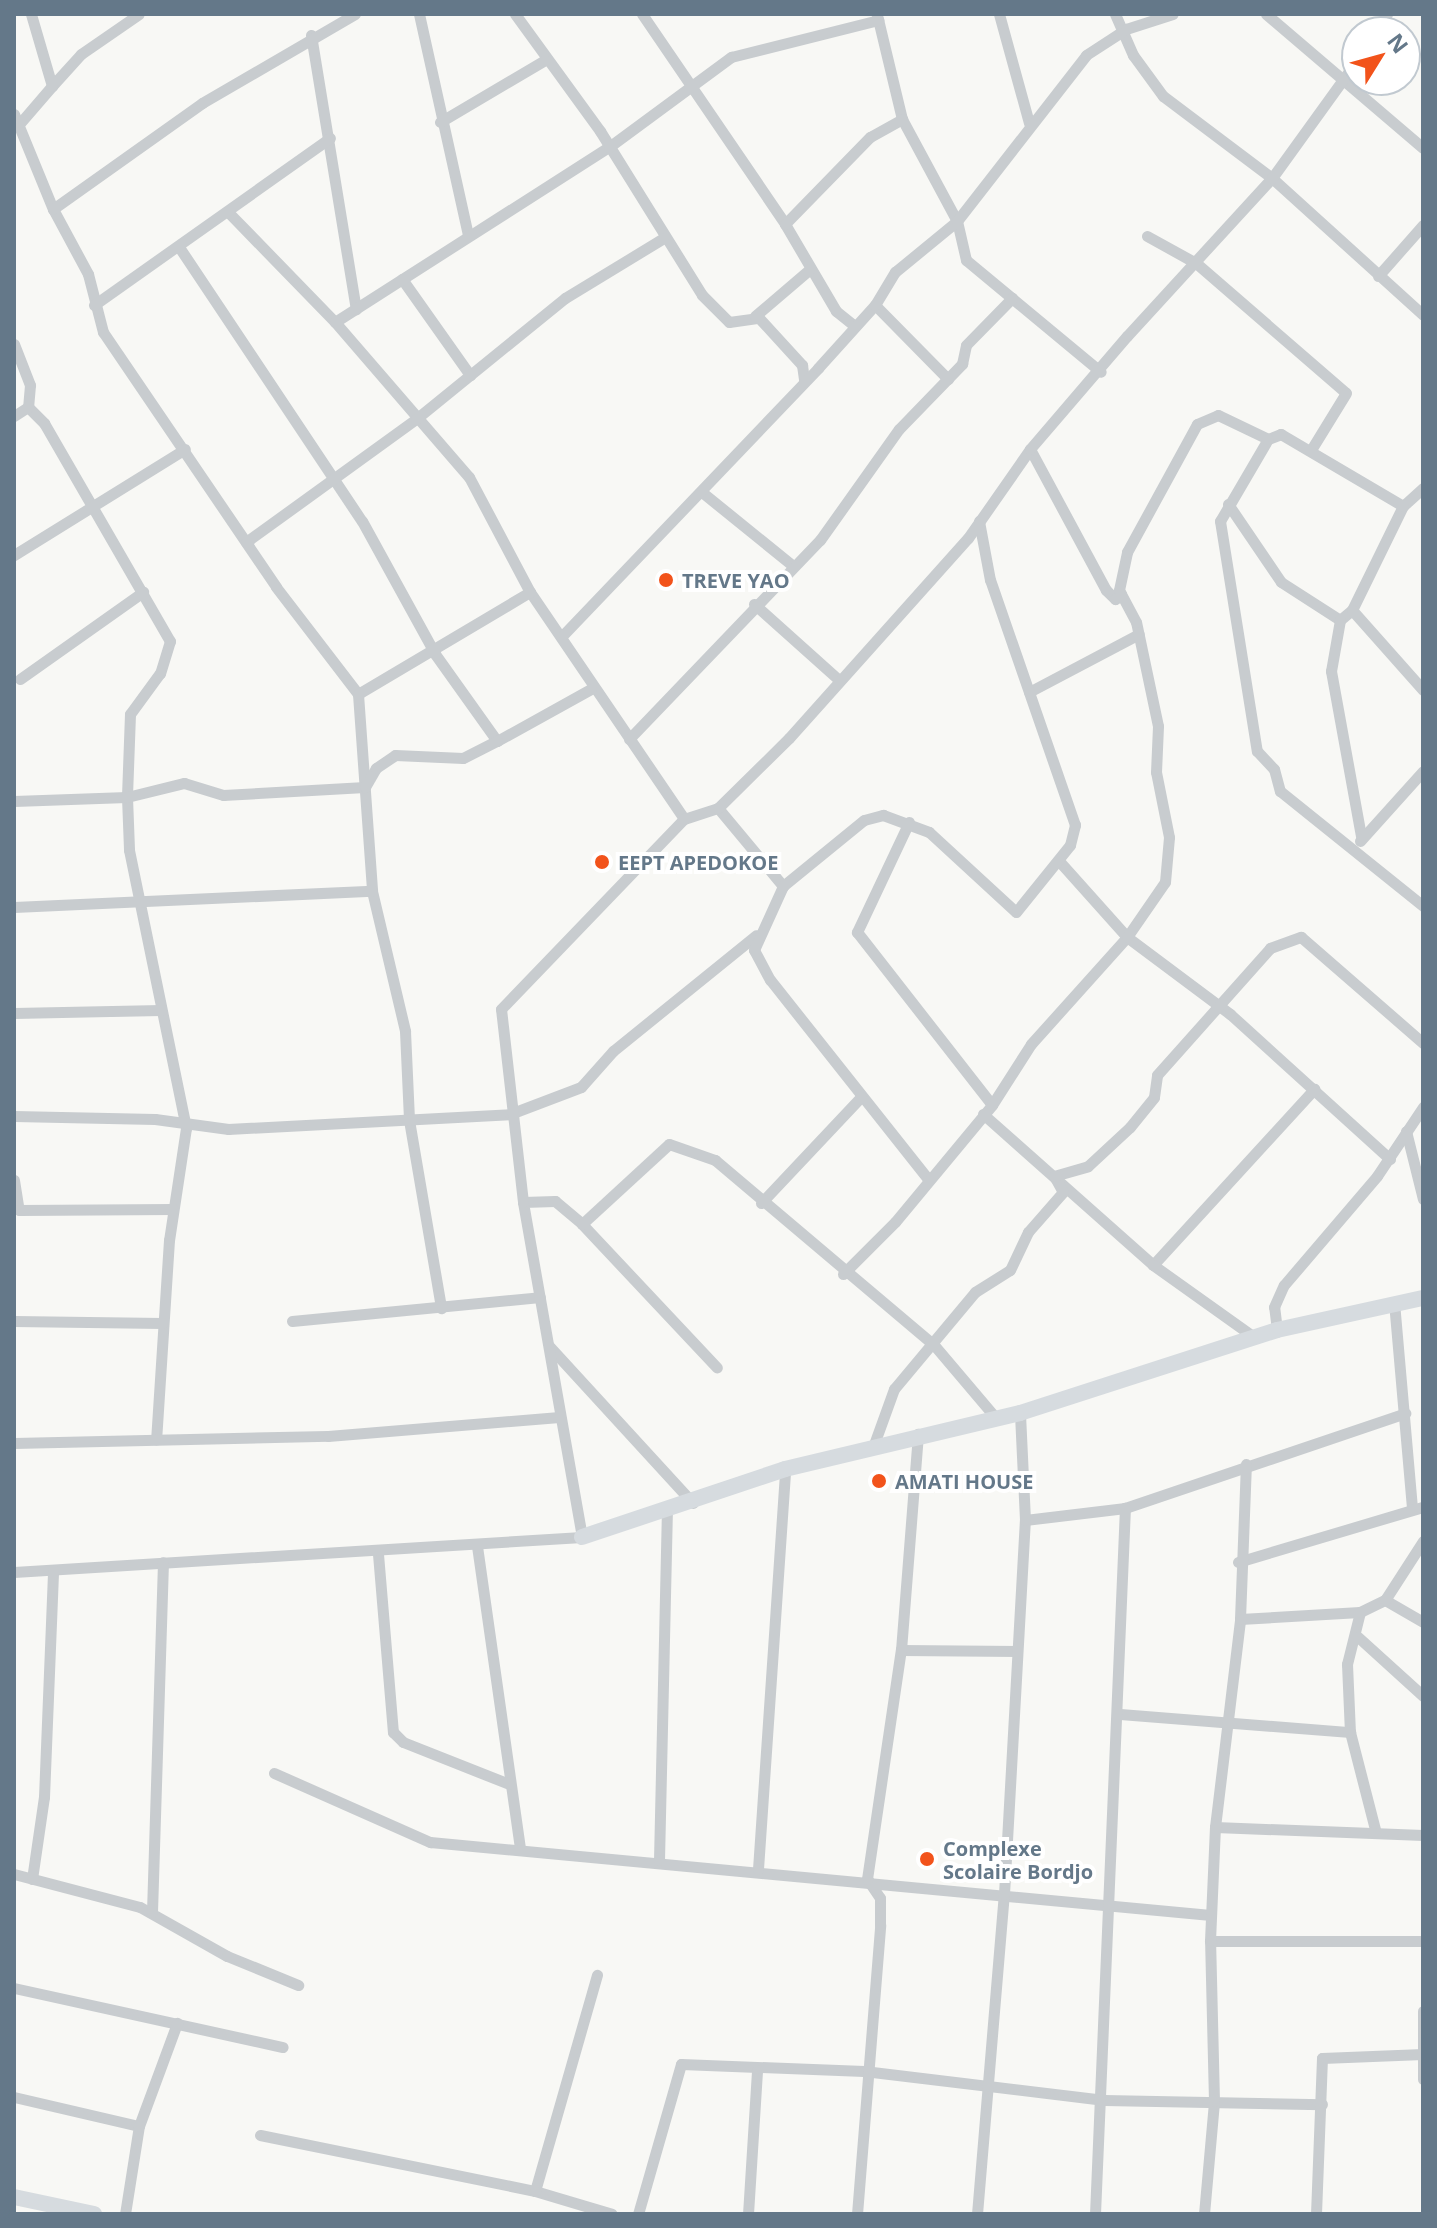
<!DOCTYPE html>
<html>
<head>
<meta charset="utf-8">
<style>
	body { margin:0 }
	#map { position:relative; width:1437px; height:2228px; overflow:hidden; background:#f8f8f5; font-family:"Open Sans",sans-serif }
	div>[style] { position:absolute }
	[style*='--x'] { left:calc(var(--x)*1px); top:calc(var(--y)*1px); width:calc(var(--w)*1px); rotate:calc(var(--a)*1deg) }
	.street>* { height:11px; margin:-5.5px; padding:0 5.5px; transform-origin:5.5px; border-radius:5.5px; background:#c8cccf }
	.secondary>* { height:16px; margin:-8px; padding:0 8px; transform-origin:8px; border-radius:8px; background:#d6dbdf }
	.dots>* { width:22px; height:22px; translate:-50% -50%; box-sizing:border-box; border:4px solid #fff; border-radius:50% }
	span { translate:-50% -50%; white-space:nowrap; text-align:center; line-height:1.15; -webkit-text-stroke:8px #fff; paint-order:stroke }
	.poi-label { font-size:20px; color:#647889; font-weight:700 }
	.left { translate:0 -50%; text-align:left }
	.frame { position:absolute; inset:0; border:16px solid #647889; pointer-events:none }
	.north { position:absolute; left:1341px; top:16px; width:80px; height:80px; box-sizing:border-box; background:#fff; border:2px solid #c1c9d0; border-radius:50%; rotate:53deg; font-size:22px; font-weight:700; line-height:32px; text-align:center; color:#647889 }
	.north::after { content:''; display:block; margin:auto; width:28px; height:36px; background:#f2531b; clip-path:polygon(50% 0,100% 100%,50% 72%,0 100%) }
</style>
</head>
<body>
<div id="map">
	<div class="street">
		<i style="--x:419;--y:14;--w:226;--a:77.5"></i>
		<i style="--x:515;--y:14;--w:145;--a:54"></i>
		<i style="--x:600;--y:131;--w:193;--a:58.1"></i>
		<i style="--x:702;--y:295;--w:38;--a:45"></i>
		<i style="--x:729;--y:322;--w:30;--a:-8"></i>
		<i style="--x:759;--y:318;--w:64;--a:47.5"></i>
		<i style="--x:802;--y:365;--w:15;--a:82"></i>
		<i style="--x:642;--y:14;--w:254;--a:55.7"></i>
		<i style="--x:785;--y:224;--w:101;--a:59.6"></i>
		<i style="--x:836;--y:311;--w:22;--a:39"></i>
		<i style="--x:999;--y:14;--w:113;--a:74.6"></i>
		<i style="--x:1115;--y:14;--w:45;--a:66.3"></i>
		<i style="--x:1133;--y:55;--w:51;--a:53.8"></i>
		<i style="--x:1163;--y:96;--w:136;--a:37"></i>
		<i style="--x:1272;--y:178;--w:204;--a:42.2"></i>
		<i style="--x:1266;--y:14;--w:206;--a:40.5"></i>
		<i style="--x:877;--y:15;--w:107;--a:76.5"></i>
		<i style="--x:902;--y:119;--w:116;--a:61.7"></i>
		<i style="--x:957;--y:221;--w:40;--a:77"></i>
		<i style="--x:966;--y:260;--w:175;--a:39.7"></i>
		<i style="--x:1375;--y:32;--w:22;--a:-56"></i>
		<i style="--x:311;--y:35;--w:278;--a:80.7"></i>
		<i style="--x:52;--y:86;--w:43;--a:-47.8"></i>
		<i style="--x:81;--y:54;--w:70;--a:-34.6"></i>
		<i style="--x:14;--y:114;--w:103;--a:67.7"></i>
		<i style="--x:53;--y:209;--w:74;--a:61.7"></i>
		<i style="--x:88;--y:274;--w:60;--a:75.5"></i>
		<i style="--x:103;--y:332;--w:308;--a:55.8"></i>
		<i style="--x:276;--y:587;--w:135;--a:52.5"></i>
		<i style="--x:358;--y:694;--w:197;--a:85.9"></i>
		<i style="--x:372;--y:891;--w:144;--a:76.7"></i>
		<i style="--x:405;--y:1031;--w:89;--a:87.4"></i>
		<i style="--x:409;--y:1120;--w:191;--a:80.3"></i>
		<i style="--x:21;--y:122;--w:48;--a:-49.3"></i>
		<i style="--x:52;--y:86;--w:75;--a:-106.3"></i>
		<i style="--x:440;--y:122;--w:122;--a:-30.6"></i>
		<i style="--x:53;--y:209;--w:183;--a:-35.4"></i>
		<i style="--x:202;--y:103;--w:177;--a:-30.2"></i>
		<i style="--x:229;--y:213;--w:152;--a:45.8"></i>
		<i style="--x:335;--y:322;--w:205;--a:49.2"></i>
		<i style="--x:469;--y:477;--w:130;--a:62.1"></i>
		<i style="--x:530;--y:592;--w:274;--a:55.8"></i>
		<i style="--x:785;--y:224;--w:122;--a:-45.7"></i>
		<i style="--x:870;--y:137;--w:37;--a:-29"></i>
		<i style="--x:1147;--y:236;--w:56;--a:28.9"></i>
		<i style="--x:1196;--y:263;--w:198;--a:40.9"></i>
		<i style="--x:1346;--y:393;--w:67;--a:121.6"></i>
		<i style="--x:179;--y:247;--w:329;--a:56.3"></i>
		<i style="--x:362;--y:521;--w:152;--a:61.2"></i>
		<i style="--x:435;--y:654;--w:107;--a:54.5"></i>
		<i style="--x:497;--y:741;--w:107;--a:-29"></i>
		<i style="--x:1378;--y:276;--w:68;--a:-48.6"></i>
		<i style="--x:402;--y:279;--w:118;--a:54.7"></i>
		<i style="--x:94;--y:305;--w:289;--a:-35.3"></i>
		<i style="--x:875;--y:305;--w:104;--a:45.4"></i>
		<i style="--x:755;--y:316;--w:72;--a:-40.5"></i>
		<i style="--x:335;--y:322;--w:325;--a:-32.6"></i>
		<i style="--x:609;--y:147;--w:152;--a:-36.4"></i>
		<i style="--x:731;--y:57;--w:152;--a:-14.1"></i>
		<i style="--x:14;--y:344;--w:44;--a:68.7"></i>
		<i style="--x:30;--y:385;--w:22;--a:95"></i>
		<i style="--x:28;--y:407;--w:23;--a:45"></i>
		<i style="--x:44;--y:423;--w:252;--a:60"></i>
		<i style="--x:170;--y:641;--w:34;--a:107"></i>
		<i style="--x:160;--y:673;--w:51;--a:126.2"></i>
		<i style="--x:130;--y:714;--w:83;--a:92.1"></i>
		<i style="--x:127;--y:797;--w:53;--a:87.8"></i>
		<i style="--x:129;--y:850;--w:284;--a:78.4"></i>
		<i style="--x:186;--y:1128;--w:113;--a:98.6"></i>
		<i style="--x:169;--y:1240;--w:200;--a:93.7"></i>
		<i style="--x:14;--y:416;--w:17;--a:-33"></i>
		<i style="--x:1030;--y:449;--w:160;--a:61.7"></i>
		<i style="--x:1106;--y:590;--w:13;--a:45"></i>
		<i style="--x:1115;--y:599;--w:8;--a:-40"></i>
		<i style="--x:703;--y:493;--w:116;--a:39"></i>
		<i style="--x:1228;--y:504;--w:94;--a:55.8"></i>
		<i style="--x:1281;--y:582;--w:70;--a:32.8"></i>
		<i style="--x:1340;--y:620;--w:16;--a:-40"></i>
		<i style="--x:1352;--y:610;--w:116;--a:-63.9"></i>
		<i style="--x:1403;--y:506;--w:27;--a:-42"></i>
		<i style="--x:1403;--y:506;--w:142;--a:-149.5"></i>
		<i style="--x:1281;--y:434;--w:14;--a:159"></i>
		<i style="--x:1268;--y:439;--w:95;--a:120.3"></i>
		<i style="--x:1220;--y:521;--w:233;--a:80.9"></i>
		<i style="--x:1257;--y:751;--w:25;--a:47"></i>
		<i style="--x:1274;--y:769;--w:23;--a:75"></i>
		<i style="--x:1280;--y:791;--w:184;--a:38.8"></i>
		<i style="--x:246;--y:542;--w:210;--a:-35.9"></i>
		<i style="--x:416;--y:419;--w:192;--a:-39.1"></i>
		<i style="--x:565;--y:298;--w:114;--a:-31.3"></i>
		<i style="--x:14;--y:555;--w:201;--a:-31.8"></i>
		<i style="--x:754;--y:604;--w:114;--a:41.8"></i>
		<i style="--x:1352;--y:610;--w:107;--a:48.4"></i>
		<i style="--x:1340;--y:620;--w:52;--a:100"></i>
		<i style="--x:1331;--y:671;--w:168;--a:79.7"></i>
		<i style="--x:564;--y:634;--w:368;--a:-46.3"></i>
		<i style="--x:818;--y:368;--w:85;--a:-47.9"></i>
		<i style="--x:875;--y:305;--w:39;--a:-59"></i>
		<i style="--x:895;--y:272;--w:80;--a:-39.4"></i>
		<i style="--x:957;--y:221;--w:210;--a:-52.1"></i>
		<i style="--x:1086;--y:55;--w:48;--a:-33"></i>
		<i style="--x:1126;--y:29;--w:49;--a:-17.7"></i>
		<i style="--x:20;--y:679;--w:151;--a:-35.3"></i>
		<i style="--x:1029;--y:692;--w:124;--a:-27.8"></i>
		<i style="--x:358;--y:694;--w:200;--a:-30.7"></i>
		<i style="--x:629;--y:739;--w:276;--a:-46.2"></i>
		<i style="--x:820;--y:540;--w:136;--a:-54.6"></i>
		<i style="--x:899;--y:429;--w:91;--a:-45.9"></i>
		<i style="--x:962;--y:364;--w:19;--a:-78"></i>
		<i style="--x:966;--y:345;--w:66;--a:-45.6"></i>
		<i style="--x:14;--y:801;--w:113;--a:-2"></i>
		<i style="--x:127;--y:797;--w:59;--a:-13.8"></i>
		<i style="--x:184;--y:783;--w:41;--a:17.1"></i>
		<i style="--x:223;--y:795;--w:142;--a:-3.2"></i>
		<i style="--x:365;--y:787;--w:22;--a:-60"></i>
		<i style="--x:376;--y:768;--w:23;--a:-34"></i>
		<i style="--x:395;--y:755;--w:68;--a:2.5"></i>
		<i style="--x:463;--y:758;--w:38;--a:-27"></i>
		<i style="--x:718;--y:808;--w:102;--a:50.2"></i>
		<i style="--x:909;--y:822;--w:122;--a:115.3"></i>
		<i style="--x:857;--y:932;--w:219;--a:52"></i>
		<i style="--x:1360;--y:841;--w:94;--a:-48"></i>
		<i style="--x:1059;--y:861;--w:102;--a:48.2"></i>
		<i style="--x:1127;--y:937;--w:129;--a:36.8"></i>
		<i style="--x:1230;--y:1014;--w:216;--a:42.2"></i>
		<i style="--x:14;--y:907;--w:358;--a:-2.6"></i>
		<i style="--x:14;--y:1013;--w:147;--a:-1.2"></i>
		<i style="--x:983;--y:1114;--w:227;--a:41.6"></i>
		<i style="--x:1153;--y:1265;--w:239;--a:-47.5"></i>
		<i style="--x:14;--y:1116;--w:141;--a:1.2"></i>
		<i style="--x:155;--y:1119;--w:74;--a:7.8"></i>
		<i style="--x:228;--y:1129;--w:282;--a:-3"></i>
		<i style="--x:510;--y:1114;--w:76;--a:-20.8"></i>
		<i style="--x:581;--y:1087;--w:48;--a:-48.4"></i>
		<i style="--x:613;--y:1051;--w:184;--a:-39"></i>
		<i style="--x:1406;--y:1131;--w:70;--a:76"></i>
		<i style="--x:928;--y:1179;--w:254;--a:-128.4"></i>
		<i style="--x:770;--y:980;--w:34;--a:-118"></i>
		<i style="--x:754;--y:950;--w:70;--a:-65.6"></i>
		<i style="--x:783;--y:886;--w:104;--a:-39.2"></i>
		<i style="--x:864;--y:820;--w:20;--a:-15"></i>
		<i style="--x:883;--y:815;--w:49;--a:20.3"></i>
		<i style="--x:929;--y:832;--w:118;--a:42.6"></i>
		<i style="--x:1016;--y:912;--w:86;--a:-51.1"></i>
		<i style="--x:1070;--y:845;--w:21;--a:-76"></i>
		<i style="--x:1075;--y:825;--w:259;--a:-109.1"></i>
		<i style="--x:990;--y:580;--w:60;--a:-100.6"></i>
		<i style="--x:14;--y:1180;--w:30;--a:81"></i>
		<i style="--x:19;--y:1210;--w:154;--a:-0.4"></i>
		<i style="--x:523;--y:1202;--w:32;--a:-2"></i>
		<i style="--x:555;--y:1201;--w:35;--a:40"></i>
		<i style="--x:582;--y:1224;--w:197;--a:46.8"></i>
		<i style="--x:761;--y:1203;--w:146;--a:-46.7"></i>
		<i style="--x:582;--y:1224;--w:118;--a:-42.6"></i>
		<i style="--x:669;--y:1144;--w:49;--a:19.2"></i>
		<i style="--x:715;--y:1160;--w:287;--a:40.2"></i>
		<i style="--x:934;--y:1345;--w:96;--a:49.7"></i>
		<i style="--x:1153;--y:1265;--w:124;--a:35.5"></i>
		<i style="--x:843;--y:1274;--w:74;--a:-45"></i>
		<i style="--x:895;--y:1222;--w:152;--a:-50.3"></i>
		<i style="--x:992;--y:1105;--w:72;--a:-57.4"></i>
		<i style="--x:1031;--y:1044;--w:144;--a:-48.1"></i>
		<i style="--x:1127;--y:937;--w:67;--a:-55.4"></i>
		<i style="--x:1165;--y:882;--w:45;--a:-84.9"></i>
		<i style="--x:1169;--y:837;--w:66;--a:-101.3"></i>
		<i style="--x:1156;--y:772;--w:46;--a:-87.5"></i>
		<i style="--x:1158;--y:726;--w:106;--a:-101.9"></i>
		<i style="--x:1136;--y:622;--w:36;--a:-118"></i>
		<i style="--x:1119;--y:590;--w:39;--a:-78"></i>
		<i style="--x:1127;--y:552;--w:146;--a:-61.3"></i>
		<i style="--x:1197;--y:424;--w:23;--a:-23"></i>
		<i style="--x:1218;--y:415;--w:55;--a:25.6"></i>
		<i style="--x:1394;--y:1302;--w:205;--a:85"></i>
		<i style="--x:14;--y:1321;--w:148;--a:0.8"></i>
		<i style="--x:292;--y:1321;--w:249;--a:-5.5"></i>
		<i style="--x:1277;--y:1330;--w:23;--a:-97"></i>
		<i style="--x:1274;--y:1307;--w:24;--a:-66"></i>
		<i style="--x:1284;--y:1285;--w:143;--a:-49.5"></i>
		<i style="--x:1377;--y:1176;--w:83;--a:-56.3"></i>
		<i style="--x:549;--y:1346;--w:213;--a:47.5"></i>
		<i style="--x:14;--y:1443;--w:314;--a:-1.3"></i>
		<i style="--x:328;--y:1436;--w:232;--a:-4.7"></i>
		<i style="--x:873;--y:1447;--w:62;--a:-70.1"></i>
		<i style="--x:894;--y:1389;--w:126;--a:-50.1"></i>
		<i style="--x:975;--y:1292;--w:41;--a:-32.2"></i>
		<i style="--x:1010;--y:1270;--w:42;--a:-64.7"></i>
		<i style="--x:1028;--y:1232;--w:53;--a:-48.8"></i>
		<i style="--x:1063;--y:1192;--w:18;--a:-119"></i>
		<i style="--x:1054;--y:1176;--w:35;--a:-16"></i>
		<i style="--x:1088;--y:1166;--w:57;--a:-42.9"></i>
		<i style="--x:1130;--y:1127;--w:38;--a:-51"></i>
		<i style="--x:1154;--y:1097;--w:22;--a:-82"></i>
		<i style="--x:1157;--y:1075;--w:170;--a:-48.3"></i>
		<i style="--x:1270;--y:948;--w:33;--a:-20"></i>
		<i style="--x:1301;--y:937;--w:162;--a:41"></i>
		<i style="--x:1025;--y:1520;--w:101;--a:-6.8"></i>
		<i style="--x:1125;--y:1508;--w:296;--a:-18.7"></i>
		<i style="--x:477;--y:1546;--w:307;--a:81.9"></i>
		<i style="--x:378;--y:1554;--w:179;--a:85.2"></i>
		<i style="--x:393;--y:1732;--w:14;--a:45"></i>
		<i style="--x:403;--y:1742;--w:114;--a:21.6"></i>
		<i style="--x:1238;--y:1562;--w:193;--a:-16.6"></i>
		<i style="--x:14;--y:1572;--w:569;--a:-3.53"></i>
		<i style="--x:582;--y:1537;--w:340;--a:-100"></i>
		<i style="--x:523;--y:1202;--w:194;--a:-96.5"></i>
		<i style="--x:501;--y:1009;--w:264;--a:-46.1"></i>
		<i style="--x:684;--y:819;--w:36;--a:-18"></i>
		<i style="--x:718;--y:808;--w:100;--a:-44.6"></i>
		<i style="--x:789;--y:738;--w:268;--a:-48.2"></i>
		<i style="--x:968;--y:538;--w:108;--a:-55.1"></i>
		<i style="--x:1030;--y:449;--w:149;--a:-49.4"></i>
		<i style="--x:1127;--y:336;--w:214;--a:-47.5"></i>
		<i style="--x:1272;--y:178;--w:145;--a:-54.2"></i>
		<i style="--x:1385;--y:1600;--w:44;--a:30.1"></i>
		<i style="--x:1360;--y:1612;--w:54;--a:104"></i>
		<i style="--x:1347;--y:1664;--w:68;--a:87.5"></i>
		<i style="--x:1350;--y:1732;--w:104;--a:75.6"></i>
		<i style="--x:1240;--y:1619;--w:120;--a:-3.3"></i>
		<i style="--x:1360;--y:1612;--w:28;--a:-26"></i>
		<i style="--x:1385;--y:1600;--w:70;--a:-57.2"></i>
		<i style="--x:1358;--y:1637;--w:88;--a:42.2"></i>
		<i style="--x:901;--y:1650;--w:116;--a:0.5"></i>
		<i style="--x:1120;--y:1714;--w:231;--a:4.5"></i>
		<i style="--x:274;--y:1773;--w:171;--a:23.9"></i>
		<i style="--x:430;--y:1842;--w:784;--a:5.34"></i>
		<i style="--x:1215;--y:1827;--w:208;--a:2.2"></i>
		<i style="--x:659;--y:1860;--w:348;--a:-88.7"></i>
		<i style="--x:758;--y:1869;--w:401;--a:-86.1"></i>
		<i style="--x:14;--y:1874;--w:130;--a:14.7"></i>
		<i style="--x:140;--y:1907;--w:100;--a:29.4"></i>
		<i style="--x:227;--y:1956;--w:77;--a:22.2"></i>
		<i style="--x:32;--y:1879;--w:83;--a:-81.7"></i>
		<i style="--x:44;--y:1797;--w:227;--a:-87.7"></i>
		<i style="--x:152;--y:1912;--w:350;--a:-88.2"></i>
		<i style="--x:1210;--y:1941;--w:213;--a:0"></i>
		<i style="--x:14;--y:1988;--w:275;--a:12.4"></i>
		<i style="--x:1423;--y:2011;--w:68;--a:90"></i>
		<i style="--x:14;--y:2097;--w:128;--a:13.1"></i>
		<i style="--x:260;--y:2135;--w:281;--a:11.5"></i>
		<i style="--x:535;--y:2191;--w:80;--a:16.6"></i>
		<i style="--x:535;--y:2191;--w:225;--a:-74"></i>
		<i style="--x:125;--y:2214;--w:89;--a:-81"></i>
		<i style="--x:139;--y:2126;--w:110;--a:-69.7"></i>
		<i style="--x:638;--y:2214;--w:156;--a:-74"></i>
		<i style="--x:681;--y:2064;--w:183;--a:2.2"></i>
		<i style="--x:864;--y:2071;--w:242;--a:6.9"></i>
		<i style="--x:1104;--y:2100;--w:218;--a:1.1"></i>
		<i style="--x:748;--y:2214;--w:144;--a:-86.4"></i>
		<i style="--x:857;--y:2214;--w:290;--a:-85.4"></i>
		<i style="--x:880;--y:1925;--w:27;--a:-90"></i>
		<i style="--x:880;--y:1898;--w:23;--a:-124"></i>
		<i style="--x:867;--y:1879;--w:232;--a:-81.6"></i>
		<i style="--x:901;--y:1650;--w:217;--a:-85.5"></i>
		<i style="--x:977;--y:2214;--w:321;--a:-85.2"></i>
		<i style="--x:1004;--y:1894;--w:375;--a:-86.8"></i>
		<i style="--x:1025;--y:1520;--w:107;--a:-92.7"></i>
		<i style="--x:1095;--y:2214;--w:707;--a:-87.57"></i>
		<i style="--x:1204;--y:2214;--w:113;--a:-84.9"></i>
		<i style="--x:1214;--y:2101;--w:160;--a:-91.4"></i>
		<i style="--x:1210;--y:1941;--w:114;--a:-87.5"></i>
		<i style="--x:1215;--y:1827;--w:209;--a:-83.1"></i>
		<i style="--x:1240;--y:1619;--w:155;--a:-87.8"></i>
		<i style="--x:1316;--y:2214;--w:156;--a:-87.8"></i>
		<i style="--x:1322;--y:2058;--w:101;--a:-2.3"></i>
	</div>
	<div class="secondary">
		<i style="--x:582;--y:1537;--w:214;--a:-18.5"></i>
		<i style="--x:785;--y:1469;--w:242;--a:-13.4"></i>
		<i style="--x:1020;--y:1413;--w:270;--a:-17.9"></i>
		<i style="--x:1277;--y:1330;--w:149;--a:-12.4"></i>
		<i style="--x:14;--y:2197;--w:82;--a:12"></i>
	</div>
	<div class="dots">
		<i style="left:666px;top:580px;background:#f2531b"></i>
		<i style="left:602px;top:862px;background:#f2531b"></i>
		<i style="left:879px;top:1481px;background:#f2531b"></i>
		<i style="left:927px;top:1859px;background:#f2531b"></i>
	</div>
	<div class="poi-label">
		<span class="left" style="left:682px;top:580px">TREVE YAO</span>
		<span class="left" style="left:618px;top:862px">EEPT APEDOKOE</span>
		<span class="left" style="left:895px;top:1481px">AMATI HOUSE</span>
		<span class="left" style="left:943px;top:1860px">Complexe<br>Scolaire Bordjo</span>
	</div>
	<div class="frame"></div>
	<div class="north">N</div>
</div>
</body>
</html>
